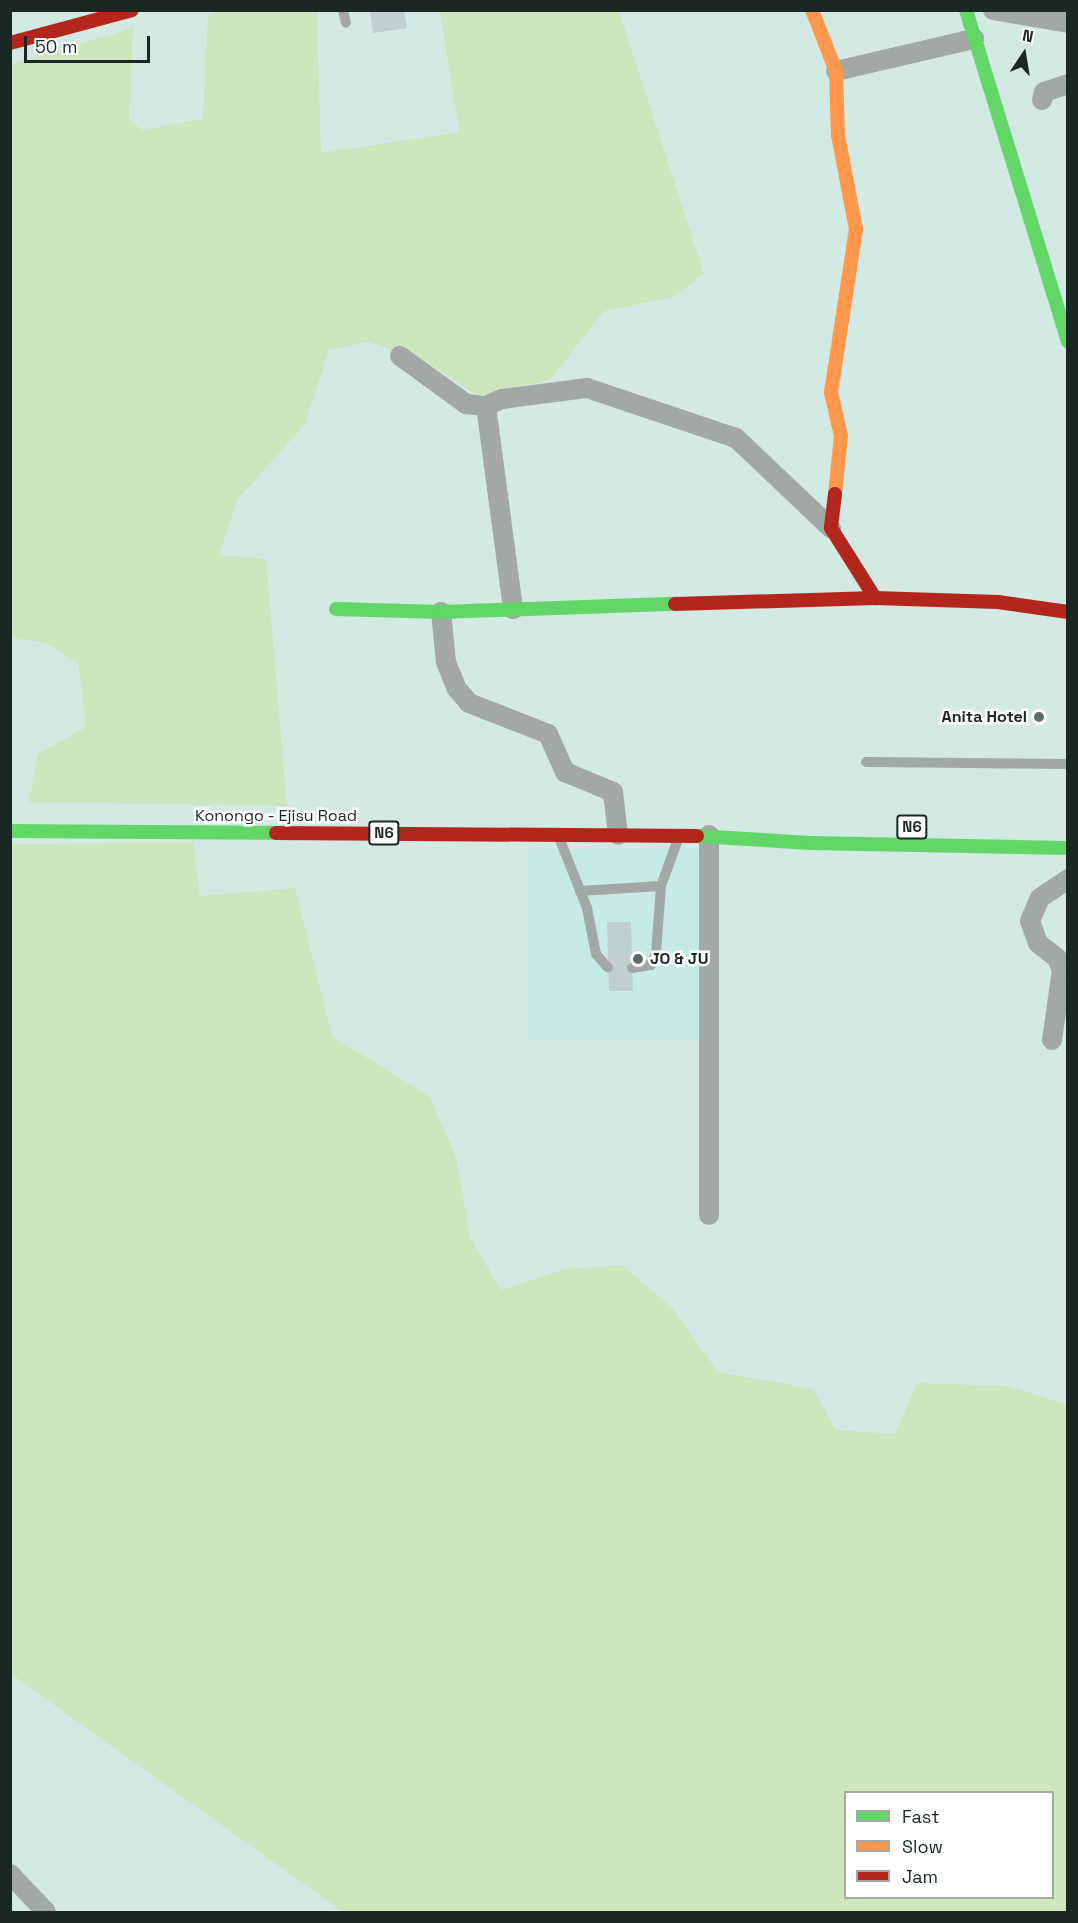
<!DOCTYPE html>
<html>
<head>
<meta charset="utf-8">
<style>
	body { margin:0 }
	#map { position:relative; width:1078px; height:1923px; overflow:hidden; background:#d3e9e4; font-family:"Space Grotesk",sans-serif }
	div>[style] { position:absolute }
	[style*='--x'] { left:calc(var(--x)*1px); top:calc(var(--y)*1px); width:calc(var(--w)*1px); rotate:calc(var(--a)*1deg) }
	.built>* { inset:0; background:#c6ebe4 }
	.green>* { inset:0; background:#cce7be }
	.building>* { inset:0; background:#bfd0cf }
	.lane>* { height:10px; margin:-5px; padding:0 5px; transform-origin:5px; border-radius:5px; background:#a2a8a5 }
	.street>* { height:20px; margin:-10px; padding:0 10px; transform-origin:10px; border-radius:10px; background:#a2a8a5 }
	.fast>* { height:14px; margin:-7px; padding:0 7px; transform-origin:7px; border-radius:7px; background:#63d668 }
	.slow>* { height:14px; margin:-7px; padding:0 7px; transform-origin:7px; border-radius:7px; background:#ff974d }
	.jam>* { height:14px; margin:-7px; padding:0 7px; transform-origin:7px; border-radius:7px; background:#b3261e }
	.dots>* { width:16px; height:16px; translate:-50% -50%; box-sizing:border-box; border:3px solid #fff; border-radius:50% }
	span { translate:-50% -50%; white-space:nowrap; text-align:center; line-height:1.15; -webkit-text-stroke:5px #fff; paint-order:stroke }
	.shield-label span { padding:2px 4px; background:#fff; border:2px solid; border-radius:4px; -webkit-text-stroke-width:0 }
	.shield-label { font-size:15px; color:#192825; font-weight:700 }
	.poi-label { font-size:16px; color:#192825; font-weight:700 }
	.right { translate:-100% -50%; text-align:right }
	.left { translate:0 -50%; text-align:left }
	.street-label { font-size:16px; color:#192825 }
	.frame { position:absolute; inset:0; border:12px solid #192825; pointer-events:none }
	.legend { position:absolute; left:844px; top:1791px; width:210px; height:108px; box-sizing:border-box; background:#fff; border:2px solid #a3a9a8; margin:0; padding:8px 10px; list-style:none; font-size:18px; color:#192825 }
	.legend li { display:flex; align-items:center; gap:12px; height:30px }
	.legend b { width:30px; border:2px solid #a3a9a8 }
	.north { position:absolute; left:994px; top:24px; width:60px; height:60px; -webkit-text-stroke:4px #fff; paint-order:stroke; rotate:12deg; font-size:16px; font-weight:700; line-height:24px; text-align:center; color:#192825 }
	.north::after { content:''; display:block; margin:auto; width:21px; height:27px; background:#192825; clip-path:polygon(50% 0,100% 100%,50% 72%,0 100%) }
	.scale { position:absolute; left:24px; top:36px; width:126px; height:27px; box-sizing:border-box; border:3px solid #192825; border-top:0; padding-left:8px; font-size:18px; line-height:21px; white-space:nowrap; color:#192825; -webkit-text-stroke:4px #fff; paint-order:stroke }
</style>
</head>
<body>
<div id="map">
	<div class="built">
		<i style="clip-path:polygon(527px 849px,699px 849px,700px 1040px,528px 1040px)"></i>
	</div>
	<div class="green">
		<i style="clip-path:polygon(219px 10px,317px 11px,321px 153px,459px 132px,440px 11px,619px 11px,704px 274px,673px 297px,604px 311px,550px 380px,478px 396px,425px 361px,369px 342px,329px 350px,305px 424px,238px 499px,219px 555px,266px 559px,287px 806px,29px 802px,38px 754px,86px 727px,78px 663px,46px 643px,11px 638px,10px 65px,133px 28px,129px 120px,142px 130px,203px 119px,208px 15px)"></i>
		<i style="clip-path:polygon(evenodd,193px 842px,200px 896px,295px 888px,332px 1036px,430px 1097px,456px 1157px,470px 1237px,501px 1290px,566px 1269px,622px 1265px,672px 1308px,718px 1372px,813px 1389px,836px 1430px,895px 1434px,917px 1383px,1008px 1386px,1067px 1405px,1067px 1912px,343px 1912px,11px 1674px,11px 844px,193px 842px,846px 1792px,1052px 1792px,1052px 1898px,846px 1898px,846px 1792px)"></i>
	</div>
	<div class="building">
		<i style="clip-path:polygon(370px 10px,404px 10px,407px 28px,373px 33px)"></i>
		<i style="clip-path:polygon(607px 922px,631px 922px,633px 991px,609px 991px)"></i>
	</div>
	<div class="lane">
		<i style="--x:343;--y:10;--w:13;--a:77"></i>
		<i style="--x:866;--y:762;--w:202;--a:0.6"></i>
		<i style="--x:560;--y:840;--w:73;--a:68.3"></i>
		<i style="--x:587;--y:908;--w:47;--a:78.9"></i>
		<i style="--x:596;--y:954;--w:18;--a:49"></i>
		<i style="--x:580;--y:891;--w:81;--a:-3.5"></i>
		<i style="--x:632;--y:968;--w:19;--a:-9"></i>
		<i style="--x:651;--y:965;--w:13;--a:-67"></i>
		<i style="--x:656;--y:953;--w:67;--a:-85.7"></i>
		<i style="--x:661;--y:886;--w:50;--a:-70.1"></i>
	</div>
	<div class="street">
		<i style="--x:993;--y:10;--w:76;--a:9.8"></i>
		<i style="--x:836;--y:71;--w:142;--a:-13.1"></i>
		<i style="--x:1042;--y:100;--w:8;--a:-76"></i>
		<i style="--x:1044;--y:92;--w:25;--a:-18"></i>
		<i style="--x:400;--y:356;--w:82;--a:36"></i>
		<i style="--x:466;--y:404;--w:20;--a:6"></i>
		<i style="--x:486;--y:406;--w:17;--a:-24"></i>
		<i style="--x:502;--y:399;--w:86;--a:-7.4"></i>
		<i style="--x:587;--y:388;--w:157;--a:18.6"></i>
		<i style="--x:736;--y:438;--w:131;--a:43.5"></i>
		<i style="--x:486;--y:406;--w:205;--a:82.4"></i>
		<i style="--x:441;--y:612;--w:50;--a:84.3"></i>
		<i style="--x:446;--y:662;--w:29;--a:68"></i>
		<i style="--x:457;--y:689;--w:18;--a:49"></i>
		<i style="--x:469;--y:703;--w:85;--a:21.4"></i>
		<i style="--x:548;--y:734;--w:42;--a:65.9"></i>
		<i style="--x:565;--y:772;--w:52;--a:22.6"></i>
		<i style="--x:613;--y:792;--w:43;--a:83.4"></i>
		<i style="--x:709;--y:835;--w:380;--a:90"></i>
		<i style="--x:1052;--y:1040;--w:71;--a:-81.9"></i>
		<i style="--x:1062;--y:970;--w:13;--a:-113"></i>
		<i style="--x:1057;--y:958;--w:24;--a:-142"></i>
		<i style="--x:1038;--y:943;--w:23;--a:-110"></i>
		<i style="--x:1030;--y:921;--w:25;--a:-67"></i>
		<i style="--x:1040;--y:898;--w:34;--a:-34"></i>
		<i style="--x:10;--y:1874;--w:52;--a:46.5"></i>
	</div>
	<div class="fast">
		<i style="--x:966;--y:10;--w:347;--a:72.9"></i>
		<i style="--x:336;--y:609;--w:105;--a:1.6"></i>
		<i style="--x:441;--y:612;--w:234;--a:-2"></i>
		<i style="--x:10;--y:831;--w:266;--a:0.4"></i>
		<i style="--x:697;--y:836;--w:113;--a:3.5"></i>
		<i style="--x:810;--y:843;--w:258;--a:1.1"></i>
	</div>
	<div class="slow">
		<i style="--x:812;--y:10;--w:66;--a:68.5"></i>
		<i style="--x:836;--y:71;--w:64;--a:88.2"></i>
		<i style="--x:838;--y:135;--w:96;--a:79.2"></i>
		<i style="--x:856;--y:229;--w:165;--a:98.7"></i>
		<i style="--x:831;--y:392;--w:45;--a:77.2"></i>
		<i style="--x:841;--y:436;--w:58;--a:95.9"></i>
	</div>
	<div class="jam">
		<i style="--x:10;--y:43;--w:126;--a:-15.1"></i>
		<i style="--x:835;--y:494;--w:34;--a:97"></i>
		<i style="--x:831;--y:528;--w:83;--a:57.8"></i>
		<i style="--x:675;--y:604;--w:200;--a:-1.7"></i>
		<i style="--x:875;--y:598;--w:123;--a:1.9"></i>
		<i style="--x:998;--y:602;--w:71;--a:8.1"></i>
		<i style="--x:276;--y:833;--w:421;--a:0.4"></i>
	</div>
	<div class="dots">
		<i style="left:1039px;top:717px;background:#5a6c68"></i>
		<i style="left:638px;top:959px;background:#5a6c68"></i>
	</div>
	<div class="shield-label">
		<span style="left:912px;top:827px">N6</span>
		<span style="left:384px;top:833px">N6</span>
	</div>
	<div class="poi-label">
		<span class="right" style="left:1027px;top:717px">Anita Hotel</span>
		<span class="left" style="left:650px;top:959px">JO &amp; JU</span>
	</div>
	<div class="street-label">
		<span style="left:276px;top:816px">Konongo - Ejisu Road</span>
	</div>
	<div class="frame"></div>
	<ul class="legend">
	<li><b style="height:8px;background:#63d668"></b>Fast</li>
	<li><b style="height:8px;background:#ff974d"></b>Slow</li>
	<li><b style="height:8px;background:#b3261e"></b>Jam</li>
	</ul>
	<div class="north">N</div>
	<div class="scale">50 m</div>
</div>
</body>
</html>
